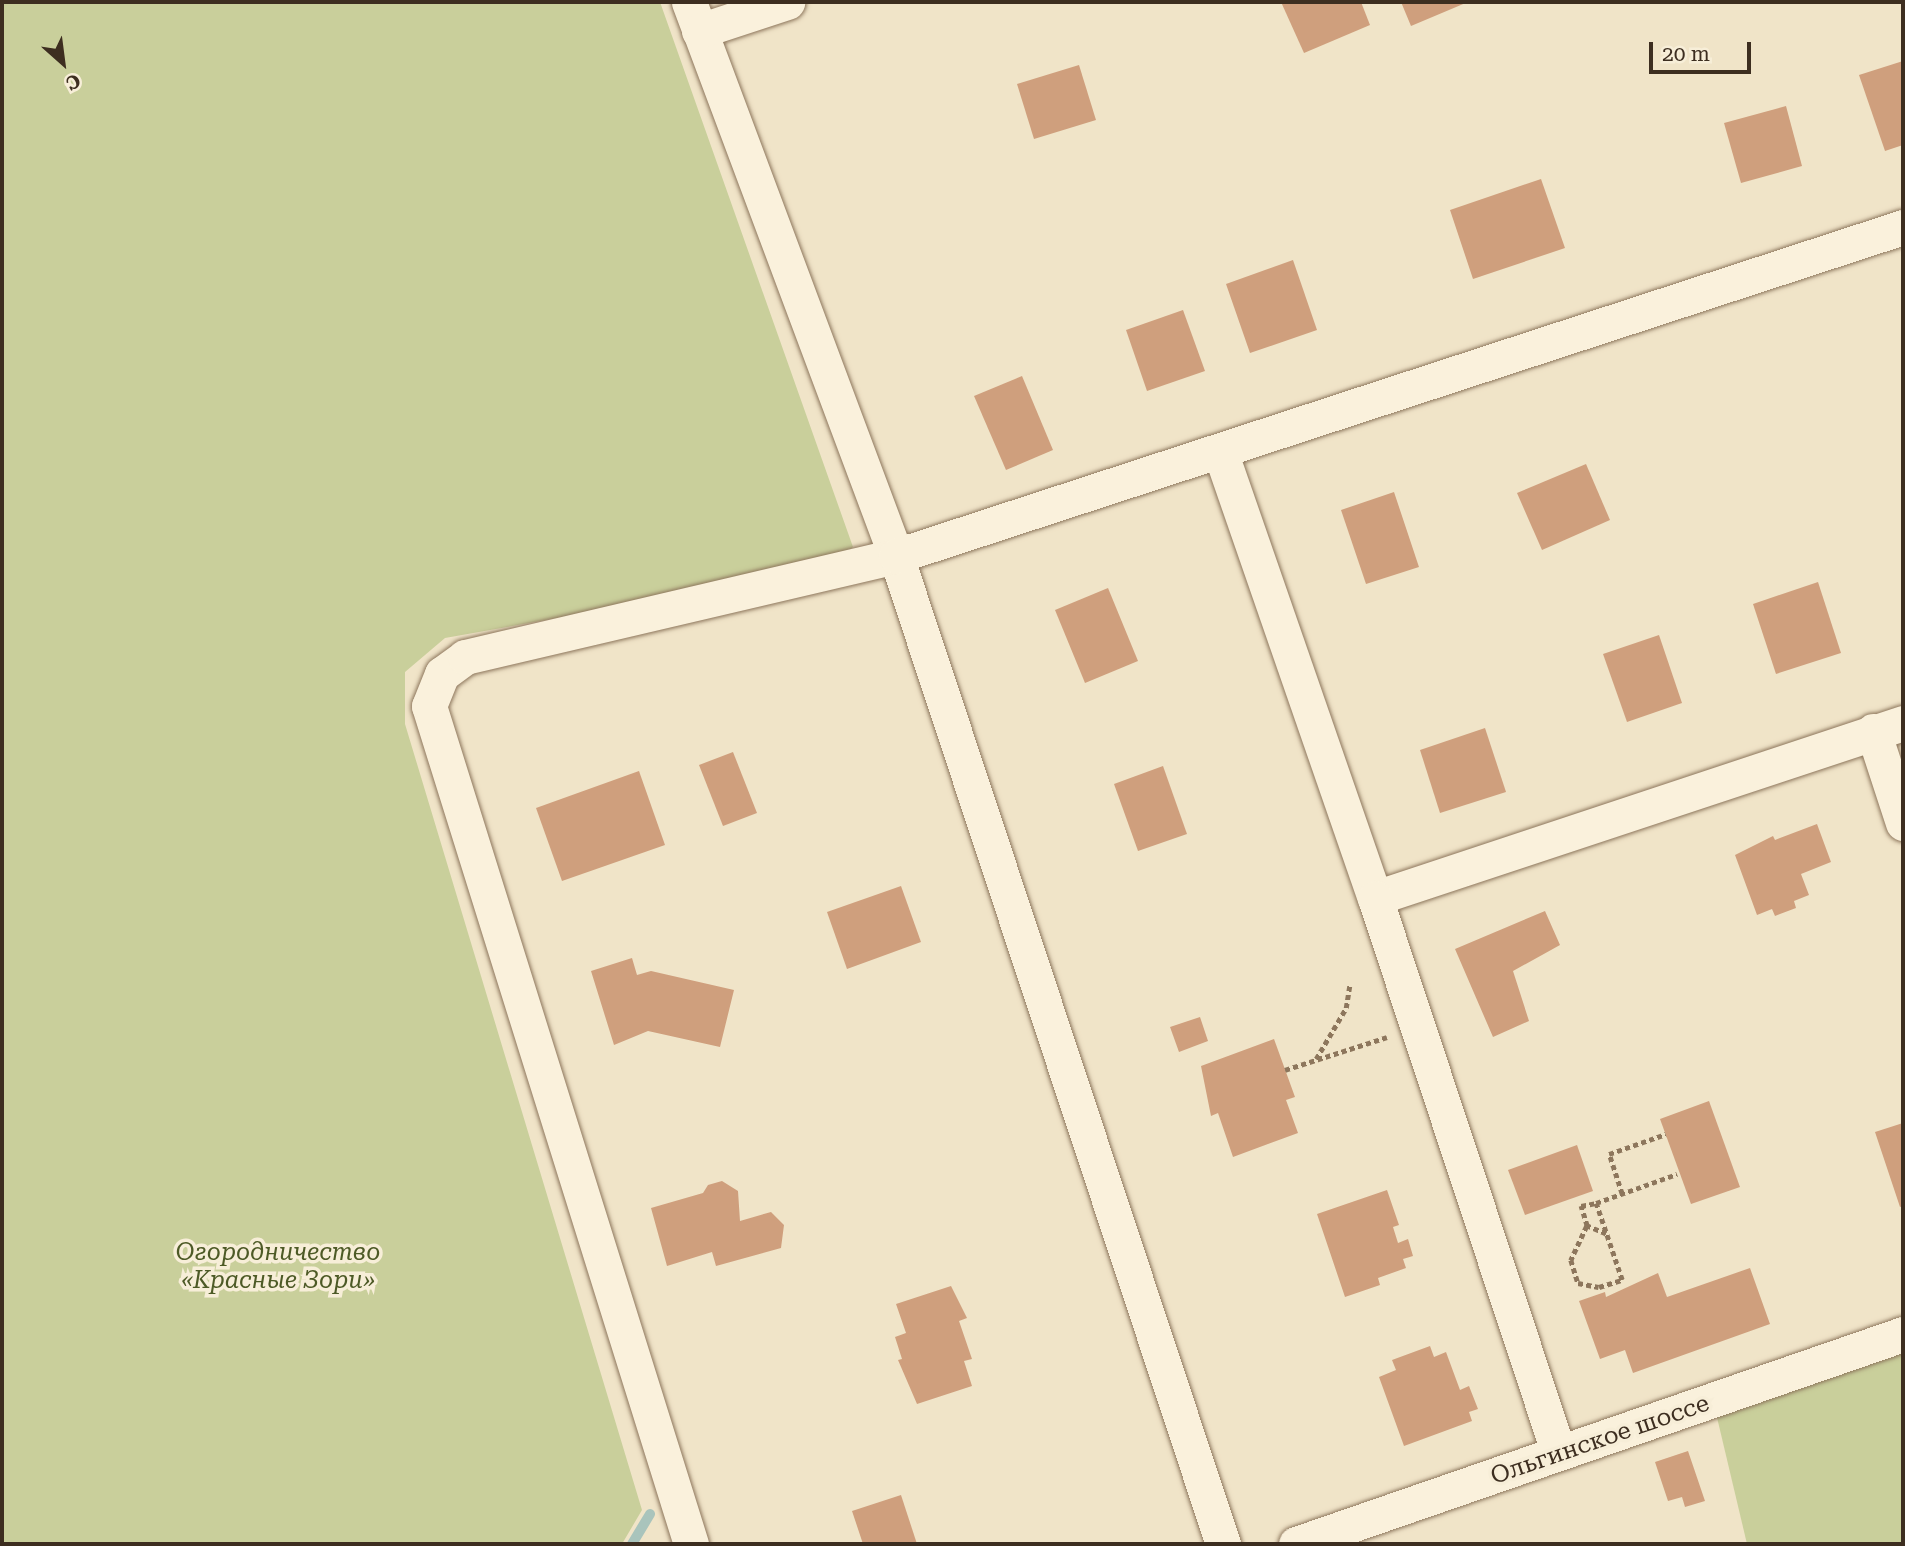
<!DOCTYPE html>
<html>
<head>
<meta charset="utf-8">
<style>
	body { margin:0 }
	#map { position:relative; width:1905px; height:1546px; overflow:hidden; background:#f0e4c8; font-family:"Roboto Serif",serif }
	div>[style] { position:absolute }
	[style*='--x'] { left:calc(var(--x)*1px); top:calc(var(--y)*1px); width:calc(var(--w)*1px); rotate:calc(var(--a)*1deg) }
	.green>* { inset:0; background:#c9cf9b }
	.stream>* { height:10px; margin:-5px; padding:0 5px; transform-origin:5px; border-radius:5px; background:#a9c4bc }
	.building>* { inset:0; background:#cf9f7d }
	.path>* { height:4.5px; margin-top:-2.25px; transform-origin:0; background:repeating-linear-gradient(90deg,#8d765c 0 5px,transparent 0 8.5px) }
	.roads { filter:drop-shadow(0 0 2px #8d765c) drop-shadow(0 0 2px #8d765c) }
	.minor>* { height:35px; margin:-17.5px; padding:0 17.5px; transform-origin:17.5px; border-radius:17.5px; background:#faf1dc }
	span { translate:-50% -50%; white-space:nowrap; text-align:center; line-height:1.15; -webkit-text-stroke:7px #f7eed8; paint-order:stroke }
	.park-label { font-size:24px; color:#4d5a26; font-style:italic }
	.street-label { font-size:24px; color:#3d2e20 }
	.frame { position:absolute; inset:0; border:4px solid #3d2e20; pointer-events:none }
	.north { position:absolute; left:28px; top:28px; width:70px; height:70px; -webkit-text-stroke:5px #f7eed8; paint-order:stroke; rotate:152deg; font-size:19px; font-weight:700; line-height:28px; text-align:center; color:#3d2e20 }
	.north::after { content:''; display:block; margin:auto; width:24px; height:32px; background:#3d2e20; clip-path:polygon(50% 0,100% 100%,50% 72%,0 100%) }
	.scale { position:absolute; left:1649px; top:42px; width:102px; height:32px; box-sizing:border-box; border:4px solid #3d2e20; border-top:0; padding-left:9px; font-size:21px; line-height:24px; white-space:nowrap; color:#3d2e20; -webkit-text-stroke:5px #f7eed8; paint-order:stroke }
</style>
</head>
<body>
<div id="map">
	<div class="green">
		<i style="clip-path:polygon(2px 2px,660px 2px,853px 547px,827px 570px,445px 638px,405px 672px,405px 724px,642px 1510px,622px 1544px,2px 1544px)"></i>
		<i style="clip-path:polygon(1903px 1348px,1903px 1544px,1747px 1544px,1715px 1409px)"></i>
	</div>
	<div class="stream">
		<i style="--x:632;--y:1544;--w:35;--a:-59"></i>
	</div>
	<div class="building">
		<i style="clip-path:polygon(1281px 2px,1361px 2px,1370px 25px,1304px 53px)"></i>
		<i style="clip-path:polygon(1401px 2px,1468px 2px,1411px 26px)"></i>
		<i style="clip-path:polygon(1903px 61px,1903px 145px,1885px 151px,1859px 75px)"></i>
		<i style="clip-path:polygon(1079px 65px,1096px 120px,1034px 139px,1017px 84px)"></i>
		<i style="clip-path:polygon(1786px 106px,1802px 166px,1741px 183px,1724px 123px)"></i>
		<i style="clip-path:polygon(1541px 179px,1565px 248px,1473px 279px,1450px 210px)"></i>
		<i style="clip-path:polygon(1293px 260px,1317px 330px,1250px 353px,1226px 284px)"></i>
		<i style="clip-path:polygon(1183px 310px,1205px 371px,1147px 391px,1126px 330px)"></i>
		<i style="clip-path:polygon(1022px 376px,1053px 450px,1006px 470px,974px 396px)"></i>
		<i style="clip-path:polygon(1586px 464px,1610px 520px,1542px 550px,1517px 493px)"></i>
		<i style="clip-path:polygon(1394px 492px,1419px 567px,1366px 584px,1341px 510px)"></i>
		<i style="clip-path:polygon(1818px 582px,1841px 653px,1776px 674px,1753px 604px)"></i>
		<i style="clip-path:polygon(1108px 588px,1138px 661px,1085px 683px,1055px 610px)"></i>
		<i style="clip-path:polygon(1659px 635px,1682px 703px,1627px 722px,1603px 654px)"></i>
		<i style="clip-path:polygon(1485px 728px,1506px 792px,1440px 813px,1420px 750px)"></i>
		<i style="clip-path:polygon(733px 752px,757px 813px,723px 826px,699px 765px)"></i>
		<i style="clip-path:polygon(1163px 766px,1187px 834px,1138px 851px,1114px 784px)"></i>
		<i style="clip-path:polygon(639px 771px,665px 845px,562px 881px,536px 808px)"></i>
		<i style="clip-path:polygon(1817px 824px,1831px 862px,1801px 874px,1809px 895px,1794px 901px,1796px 908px,1775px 916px,1772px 909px,1757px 915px,1735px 855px,1773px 836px,1775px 840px)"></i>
		<i style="clip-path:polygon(901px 886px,921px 942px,847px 969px,827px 912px)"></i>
		<i style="clip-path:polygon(1545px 911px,1560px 945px,1513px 971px,1529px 1021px,1493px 1037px,1455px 949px)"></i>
		<i style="clip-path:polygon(632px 958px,637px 975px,651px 971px,734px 990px,720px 1047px,648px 1031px,614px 1045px,591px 971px)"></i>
		<i style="clip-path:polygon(1200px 1017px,1208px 1041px,1179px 1052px,1170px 1027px)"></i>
		<i style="clip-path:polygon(1274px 1039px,1295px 1097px,1286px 1100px,1298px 1133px,1233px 1157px,1218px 1113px,1211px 1116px,1201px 1066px)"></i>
		<i style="clip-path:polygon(1709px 1101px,1740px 1187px,1691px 1204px,1660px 1119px)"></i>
		<i style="clip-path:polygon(1903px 1123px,1903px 1206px,1900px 1207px,1875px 1132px)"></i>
		<i style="clip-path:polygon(1577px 1145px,1593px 1191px,1525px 1215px,1508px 1170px)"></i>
		<i style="clip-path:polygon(722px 1181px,738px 1191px,740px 1221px,771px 1212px,784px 1225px,781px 1248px,716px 1266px,712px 1252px,667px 1266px,651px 1208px,703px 1193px,708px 1185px)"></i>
		<i style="clip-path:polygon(1387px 1190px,1399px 1225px,1393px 1227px,1398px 1243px,1408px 1239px,1413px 1256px,1403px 1259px,1406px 1268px,1378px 1278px,1380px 1285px,1345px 1297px,1317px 1214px)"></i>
		<i style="clip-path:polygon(1750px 1268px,1770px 1324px,1633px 1373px,1625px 1350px,1600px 1359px,1579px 1301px,1605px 1292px,1606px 1297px,1658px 1273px,1667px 1297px)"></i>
		<i style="clip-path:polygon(951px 1286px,967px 1318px,959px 1321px,972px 1359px,964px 1361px,972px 1386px,917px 1404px,898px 1360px,902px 1359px,895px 1337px,906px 1333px,896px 1304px)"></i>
		<i style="clip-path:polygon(1430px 1346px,1434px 1357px,1446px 1352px,1460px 1390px,1469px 1386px,1478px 1409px,1469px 1412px,1472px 1421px,1404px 1446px,1379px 1377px,1396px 1370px,1392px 1360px)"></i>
		<i style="clip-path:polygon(1688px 1451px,1705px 1501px,1685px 1507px,1682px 1497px,1668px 1501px,1655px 1462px)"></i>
		<i style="clip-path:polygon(901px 1495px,917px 1544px,863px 1544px,852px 1511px)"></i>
	</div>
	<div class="path">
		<i style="--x:1316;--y:1059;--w:59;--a:-59.5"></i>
		<i style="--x:1346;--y:1008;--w:24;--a:-81"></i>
		<i style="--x:1285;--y:1070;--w:107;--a:-17.9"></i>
		<i style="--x:1622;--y:1194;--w:42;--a:-108"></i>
		<i style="--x:1609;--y:1154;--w:60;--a:-19.3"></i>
		<i style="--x:1587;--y:1226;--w:21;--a:-107"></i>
		<i style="--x:1581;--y:1206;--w:15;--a:-11"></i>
		<i style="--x:1606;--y:1234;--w:21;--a:-157"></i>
		<i style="--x:1587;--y:1226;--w:38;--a:115"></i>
		<i style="--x:1571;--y:1260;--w:24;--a:73"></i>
		<i style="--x:1578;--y:1283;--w:21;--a:11"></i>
		<i style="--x:1599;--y:1287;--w:24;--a:-17"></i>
		<i style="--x:1622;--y:1280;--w:81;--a:-108.7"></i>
		<i style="--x:1596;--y:1203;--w:86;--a:-19.7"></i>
	</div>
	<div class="roads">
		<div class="minor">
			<i style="--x:689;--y:2;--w:591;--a:69.51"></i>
			<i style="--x:896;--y:556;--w:1041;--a:71.69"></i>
			<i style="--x:699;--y:31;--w:93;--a:-18.2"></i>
			<i style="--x:1220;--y:451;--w:473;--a:70.9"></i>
			<i style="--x:1375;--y:898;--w:556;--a:-18.34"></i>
			<i style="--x:1873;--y:731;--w:97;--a:71.9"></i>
			<i style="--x:1375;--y:898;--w:582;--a:71.69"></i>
			<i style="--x:691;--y:1544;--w:878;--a:-107.36"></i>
			<i style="--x:429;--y:706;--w:35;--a:-68"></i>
			<i style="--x:442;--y:674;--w:29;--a:-36"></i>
			<i style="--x:465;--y:657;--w:443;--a:-13.2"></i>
			<i style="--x:896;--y:556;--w:1059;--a:-18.09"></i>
			<i style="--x:1296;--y:1544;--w:642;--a:-19.08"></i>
		</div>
	</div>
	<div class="park-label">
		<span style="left:278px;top:1267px">Огородничество<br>«Красные Зори»</span>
	</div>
	<div class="street-label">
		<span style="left:1600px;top:1440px;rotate:-19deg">Ольгинское шоссе</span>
	</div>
	<div class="frame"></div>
	<div class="north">С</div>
	<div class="scale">20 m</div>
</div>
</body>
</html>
